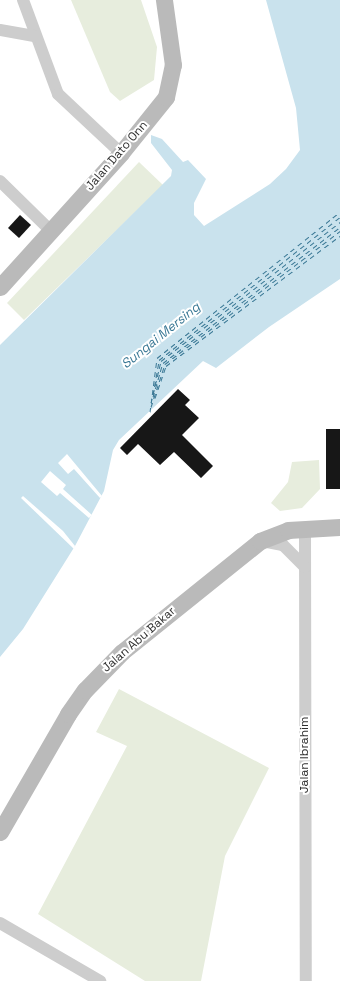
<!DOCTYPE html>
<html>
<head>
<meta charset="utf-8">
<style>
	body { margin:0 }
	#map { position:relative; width:340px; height:981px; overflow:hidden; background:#fff; font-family:"Space Grotesk",sans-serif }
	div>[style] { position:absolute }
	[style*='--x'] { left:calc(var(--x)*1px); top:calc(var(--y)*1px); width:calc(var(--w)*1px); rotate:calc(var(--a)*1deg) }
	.green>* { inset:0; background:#e7eddd }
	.water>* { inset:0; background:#c9e2ed }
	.pier>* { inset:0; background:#fff }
	.ferry>* { height:1px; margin-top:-0.5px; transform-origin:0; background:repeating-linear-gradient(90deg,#3a7895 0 5px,transparent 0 9px) }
	.building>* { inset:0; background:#171717 }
	.street>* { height:12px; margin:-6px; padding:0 6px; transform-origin:6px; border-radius:6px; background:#cdcdcd }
	.secondary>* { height:17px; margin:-8.5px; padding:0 8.5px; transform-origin:8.5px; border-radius:8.5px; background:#bababa }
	span { translate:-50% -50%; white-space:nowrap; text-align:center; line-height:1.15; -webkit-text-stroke:4px #fff; paint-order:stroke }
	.street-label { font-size:12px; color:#303030 }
	.water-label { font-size:13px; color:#3a7895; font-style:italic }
</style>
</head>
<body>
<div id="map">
	<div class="green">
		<i style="clip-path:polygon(71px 0,141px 0,157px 47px,154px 80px,120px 101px,110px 92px)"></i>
		<i style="clip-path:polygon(139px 162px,163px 185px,24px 320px,7px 303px)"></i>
		<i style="clip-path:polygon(319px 460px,320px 489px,302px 508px,280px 511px,271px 503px,288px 482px,292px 462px)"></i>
		<i style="clip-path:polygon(119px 689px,269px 768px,225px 856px,201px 981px,145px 981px,38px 914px,127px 746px,96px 732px)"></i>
	</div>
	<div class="water">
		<i style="clip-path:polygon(266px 0,340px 0,340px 279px,269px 327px,216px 368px,203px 361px,119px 440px,113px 450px,104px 491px,75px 546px,23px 629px,0 657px,0 345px,171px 176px,172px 170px,151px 143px,151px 135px,162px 139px,183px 162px,188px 160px,206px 179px,194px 203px,194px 215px,204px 226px,270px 184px,286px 169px,300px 150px,296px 108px)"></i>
	</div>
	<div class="pier">
		<i style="clip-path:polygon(67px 454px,102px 496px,100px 498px,74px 469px,68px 474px,58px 463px)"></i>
		<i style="clip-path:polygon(50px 471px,66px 485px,63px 489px,92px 515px,89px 518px,60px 493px,57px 496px,41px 482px)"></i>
		<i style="clip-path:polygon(23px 496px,63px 531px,75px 546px,74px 549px,21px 498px)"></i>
	</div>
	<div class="ferry">
		<i style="--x:153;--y:395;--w:36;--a:-80"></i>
		<i style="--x:159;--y:360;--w:231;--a:-38.3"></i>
		<i style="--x:153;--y:397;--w:35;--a:-74"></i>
		<i style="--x:163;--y:363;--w:223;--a:-37.5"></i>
		<i style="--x:155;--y:398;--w:34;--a:-71"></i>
		<i style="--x:166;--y:366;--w:217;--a:-36.8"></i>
		<i style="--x:151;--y:403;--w:43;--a:-76.6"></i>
		<i style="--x:161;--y:361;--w:227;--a:-37.8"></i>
		<i style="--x:151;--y:407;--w:45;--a:-72"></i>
		<i style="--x:165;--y:364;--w:220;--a:-37.2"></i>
		<i style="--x:150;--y:412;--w:54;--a:-82.6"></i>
		<i style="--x:157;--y:358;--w:234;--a:-38.6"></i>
	</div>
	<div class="building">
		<i style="clip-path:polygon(20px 215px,31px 225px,19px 238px,8px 228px)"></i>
		<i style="clip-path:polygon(178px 389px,190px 400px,185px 405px,199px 418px,182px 435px,213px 466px,201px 478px,174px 452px,160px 465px,138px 444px,127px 455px,120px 448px)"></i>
		<i style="clip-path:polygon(326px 429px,340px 429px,340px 489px,326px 489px)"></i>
	</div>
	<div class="street">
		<i style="--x:23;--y:0;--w:100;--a:69.6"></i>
		<i style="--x:58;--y:94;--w:86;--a:43.1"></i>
		<i style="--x:0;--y:30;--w:36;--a:10"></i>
		<i style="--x:0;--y:181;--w:71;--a:44.4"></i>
		<i style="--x:305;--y:528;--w:453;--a:89.9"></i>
		<i style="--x:262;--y:541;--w:21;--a:11"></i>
		<i style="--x:283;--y:545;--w:31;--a:45"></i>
		<i style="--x:0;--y:923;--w:116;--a:30.1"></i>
	</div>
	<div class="secondary">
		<i style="--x:0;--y:287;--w:181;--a:-47.9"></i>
		<i style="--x:121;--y:153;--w:72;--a:-51.2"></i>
		<i style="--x:166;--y:97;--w:33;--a:-78"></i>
		<i style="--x:173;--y:65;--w:66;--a:-97.9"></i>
		<i style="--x:0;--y:832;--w:136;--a:-60"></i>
		<i style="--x:68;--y:714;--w:29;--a:-55"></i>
		<i style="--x:85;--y:690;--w:53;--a:-45.8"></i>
		<i style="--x:122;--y:652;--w:177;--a:-38.8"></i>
		<i style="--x:260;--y:541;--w:30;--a:-21"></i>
		<i style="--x:288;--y:530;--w:52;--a:-3.3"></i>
	</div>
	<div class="street-label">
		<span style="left:117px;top:156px;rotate:-49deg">Jalan Dato Onn</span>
		<span style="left:139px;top:640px;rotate:-41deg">Jalan Abu Bakar</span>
		<span style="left:305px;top:755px;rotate:-90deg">Jalan Ibrahim</span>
	</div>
	<div class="water-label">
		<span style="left:161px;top:336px;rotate:-39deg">Sungai Mersing</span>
	</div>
</div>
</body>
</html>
